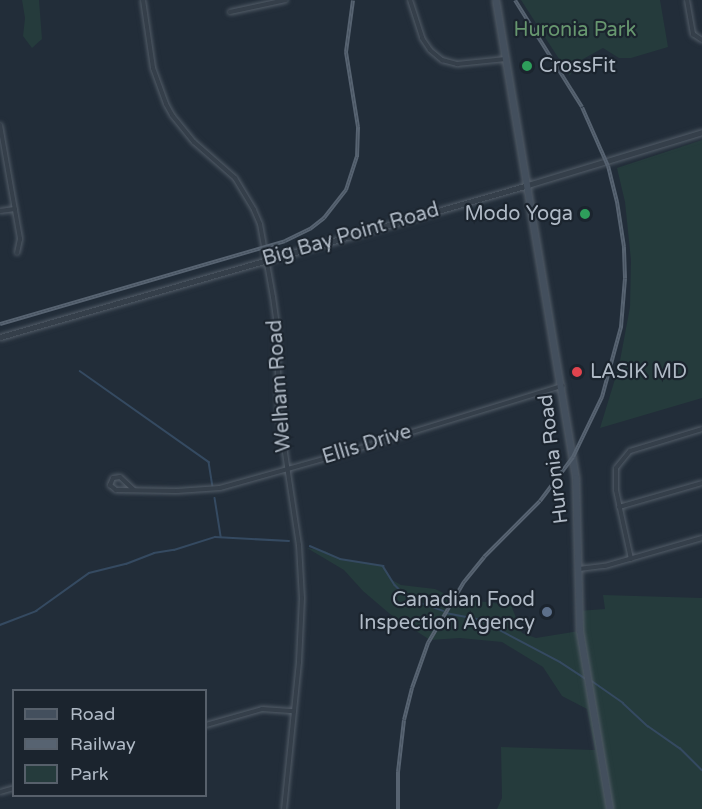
<!DOCTYPE html>
<html>
<head>
<meta charset="utf-8">
<style>
	body { margin:0 }
	#map { position:relative; width:702px; height:809px; overflow:hidden; background:#222d39; font-family:"Varela Round",sans-serif }
	div>[style] { position:absolute }
	[style*='--x'] { left:calc(var(--x)*1px); top:calc(var(--y)*1px); width:calc(var(--w)*1px); rotate:calc(var(--a)*1deg) }
	.green>* { inset:0; background:#253b3c }
	.stream>* { height:1.5px; margin:-0.75px; padding:0 0.75px; transform-origin:0.75px; border-radius:0.75px; background:#354a61 }
	.roads { filter:drop-shadow(0 0 2px #535d68) drop-shadow(0 0 2px #535d68) }
	.minor>* { height:4px; margin:-2px; padding:0 2px; transform-origin:2px; border-radius:2px; background:#353f4a }
	.tertiary>* { height:5px; margin:-2.5px; padding:0 2.5px; transform-origin:2.5px; border-radius:2.5px; background:#353f4a }
	.secondary>* { height:6px; margin:-3px; padding:0 3px; transform-origin:3px; border-radius:3px; background:#434f5d }
	.rail>* { height:4px; margin-top:-2px; transform-origin:0; background:repeating-linear-gradient(90deg,#1b242e 0 4.5px,#576371 0 9px); box-sizing:border-box; border-block:2px solid #576371 }
	.dots>* { width:16px; height:16px; translate:-50% -50%; box-sizing:border-box; border:3px solid #1b242e; border-radius:50% }
	span { translate:-50% -50%; white-space:nowrap; text-align:center; line-height:1.15; -webkit-text-stroke:4.5px #1b242e; paint-order:stroke }
	.park-label { font-size:20px; color:#67976f }
	.poi-label { font-size:20px; color:#b0bac6 }
	.left { translate:0 -50%; text-align:left }
	.right { translate:-100% -50%; text-align:right }
	.street-label { font-size:20px; color:#b0bac6 }
	.legend { position:absolute; left:12px; top:689px; width:195px; height:108px; box-sizing:border-box; background:#1b242e; border:2px solid #57606b; margin:0; padding:8px 10px; list-style:none; font-size:18px; color:#b0bac6 }
	.legend li { display:flex; align-items:center; gap:12px; height:30px }
	.legend b { width:30px; border:2px solid #57606b }
</style>
</head>
<body>
<div id="map">
	<div class="green">
		<i style="clip-path:polygon(22px 0,39px 0,42px 39px,32px 48px,23px 36px,25px 18px)"></i>
		<i style="clip-path:polygon(521px 0,660px 0,668px 47px,631px 58px,619px 58px,603px 48px,574px 64px,570px 76px)"></i>
		<i style="clip-path:polygon(702px 140px,702px 398px,600px 428px,619px 366px,630px 307px,631px 260px,625px 202px,617px 168px)"></i>
		<i style="clip-path:polygon(307px 548px,325px 551px,340px 559px,383px 566px,392px 580px,401px 585px,435px 589px,454px 598px,511px 605px,522px 633px,536px 638px,579px 631px,578px 611px,605px 609px,603px 595px,702px 598px,702px 809px,497px 809px,502px 798px,501px 747px,595px 750px,587px 709px,562px 696px,543px 667px,502px 642px,460px 638px,430px 640px,390px 614px,363px 591px,344px 570px)"></i>
	</div>
	<div class="stream">
		<i style="--x:80;--y:371;--w:158;--a:35.2"></i>
		<i style="--x:209;--y:462;--w:24;--a:81"></i>
		<i style="--x:215;--y:498;--w:39;--a:81"></i>
		<i style="--x:310;--y:546;--w:33;--a:23"></i>
		<i style="--x:340;--y:559;--w:44;--a:9.2"></i>
		<i style="--x:383;--y:566;--w:22;--a:58"></i>
		<i style="--x:395;--y:585;--w:20;--a:45"></i>
		<i style="--x:409;--y:599;--w:36;--a:19"></i>
		<i style="--x:446;--y:613;--w:36;--a:11"></i>
		<i style="--x:481;--y:620;--w:89;--a:28"></i>
		<i style="--x:560;--y:662;--w:30;--a:33"></i>
		<i style="--x:0;--y:625;--w:39;--a:-21"></i>
		<i style="--x:36;--y:611;--w:65;--a:-35.6"></i>
		<i style="--x:89;--y:573;--w:38;--a:-14"></i>
		<i style="--x:126;--y:564;--w:30;--a:-21"></i>
		<i style="--x:154;--y:553;--w:20;--a:-9"></i>
		<i style="--x:174;--y:550;--w:43;--a:-17.6"></i>
		<i style="--x:215;--y:537;--w:74;--a:3.1"></i>
		<i style="--x:592;--y:681;--w:38;--a:35"></i>
		<i style="--x:623;--y:703;--w:34;--a:43"></i>
		<i style="--x:648;--y:726;--w:39;--a:35"></i>
		<i style="--x:680;--y:748;--w:31;--a:45"></i>
	</div>
	<div class="roads">
		<div class="minor">
			<i style="--x:143;--y:0;--w:69;--a:81.6"></i>
			<i style="--x:153;--y:68;--w:38;--a:70"></i>
			<i style="--x:166;--y:104;--w:13;--a:61"></i>
			<i style="--x:172;--y:115;--w:35;--a:51"></i>
			<i style="--x:194;--y:142;--w:55;--a:41.3"></i>
			<i style="--x:235;--y:178;--w:37;--a:59"></i>
			<i style="--x:254;--y:210;--w:15;--a:67"></i>
			<i style="--x:260;--y:224;--w:74;--a:79.9"></i>
			<i style="--x:273;--y:297;--w:29;--a:82"></i>
			<i style="--x:277;--y:326;--w:87;--a:88.7"></i>
			<i style="--x:279;--y:413;--w:134;--a:81.4"></i>
			<i style="--x:299;--y:545;--w:53;--a:86.8"></i>
			<i style="--x:302;--y:598;--w:64;--a:92.7"></i>
			<i style="--x:299;--y:662;--w:148;--a:95.8"></i>
			<i style="--x:410;--y:0;--w:40;--a:72"></i>
			<i style="--x:422;--y:38;--w:14;--a:56"></i>
			<i style="--x:430;--y:50;--w:16;--a:40"></i>
			<i style="--x:442;--y:60;--w:16;--a:15"></i>
			<i style="--x:457;--y:64;--w:49;--a:-5.8"></i>
			<i style="--x:687;--y:0;--w:35;--a:80"></i>
			<i style="--x:693;--y:34;--w:11;--a:34"></i>
			<i style="--x:230;--y:12;--w:57;--a:-12.1"></i>
			<i style="--x:0;--y:125;--w:116;--a:80"></i>
			<i style="--x:20;--y:239;--w:14;--a:102"></i>
			<i style="--x:0;--y:211;--w:15;--a:-8"></i>
			<i style="--x:134;--y:490;--w:19;--a:-137"></i>
			<i style="--x:120;--y:477;--w:7;--a:172"></i>
			<i style="--x:113;--y:478;--w:8;--a:113"></i>
			<i style="--x:110;--y:485;--w:8;--a:40"></i>
			<i style="--x:116;--y:490;--w:61;--a:0.9"></i>
			<i style="--x:177;--y:491;--w:43;--a:-4"></i>
			<i style="--x:220;--y:488;--w:118;--a:-15.7"></i>
			<i style="--x:334;--y:456;--w:239;--a:-17.1"></i>
			<i style="--x:619;--y:507;--w:86;--a:-16.1"></i>
			<i style="--x:631;--y:559;--w:71;--a:-102.3"></i>
			<i style="--x:616;--y:490;--w:22;--a:-90"></i>
			<i style="--x:616;--y:468;--w:22;--a:-51"></i>
			<i style="--x:630;--y:451;--w:75;--a:-17"></i>
			<i style="--x:579;--y:569;--w:26;--a:-7"></i>
			<i style="--x:605;--y:566;--w:101;--a:-16.1"></i>
			<i style="--x:206;--y:725;--w:58;--a:-15.9"></i>
			<i style="--x:262;--y:709;--w:32;--a:4"></i>
			<i style="--x:0;--y:792;--w:15;--a:-16"></i>
		</div>
		<div class="tertiary">
			<i style="--x:0;--y:337;--w:549;--a:-16.06"></i>
			<i style="--x:528;--y:185;--w:182;--a:-16.9"></i>
		</div>
		<div class="secondary">
			<i style="--x:496;--y:0;--w:485;--a:80.5"></i>
			<i style="--x:576;--y:478;--w:153;--a:88.5"></i>
			<i style="--x:580;--y:631;--w:181;--a:80.4"></i>
		</div>
	</div>
	<div class="rail">
		<i style="--x:0;--y:324;--w:297;--a:-16.2"></i>
		<i style="--x:285;--y:241;--w:28;--a:-26"></i>
		<i style="--x:310;--y:229;--w:18;--a:-38"></i>
		<i style="--x:324;--y:218;--w:36;--a:-52"></i>
		<i style="--x:346;--y:190;--w:35;--a:-72"></i>
		<i style="--x:357;--y:157;--w:30;--a:-88"></i>
		<i style="--x:358;--y:127;--w:76;--a:-99.1"></i>
		<i style="--x:346;--y:52;--w:52;--a:-82.3"></i>
		<i style="--x:398;--y:809;--w:37;--a:-90"></i>
		<i style="--x:398;--y:772;--w:52;--a:-83.4"></i>
		<i style="--x:404;--y:720;--w:33;--a:-76"></i>
		<i style="--x:412;--y:688;--w:48;--a:-70.4"></i>
		<i style="--x:428;--y:643;--w:71;--a:-59.5"></i>
		<i style="--x:464;--y:582;--w:32;--a:-51"></i>
		<i style="--x:484;--y:557;--w:79;--a:-45"></i>
		<i style="--x:540;--y:501;--w:55;--a:-53.1"></i>
		<i style="--x:573;--y:457;--w:67;--a:-64.2"></i>
		<i style="--x:602;--y:397;--w:73;--a:-74.8"></i>
		<i style="--x:621;--y:327;--w:49;--a:-85.3"></i>
		<i style="--x:625;--y:278;--w:31;--a:-92"></i>
		<i style="--x:624;--y:247;--w:46;--a:-98.8"></i>
		<i style="--x:617;--y:202;--w:37;--a:-104"></i>
		<i style="--x:608;--y:166;--w:64;--a:-113.8"></i>
		<i style="--x:582;--y:107;--w:126;--a:-122.1"></i>
	</div>
	<div class="dots">
		<i style="left:527px;top:66px;background:#2e9e5b"></i>
		<i style="left:585px;top:214px;background:#2e9e5b"></i>
		<i style="left:577px;top:372px;background:#e0444e"></i>
		<i style="left:547px;top:612px;background:#5c6f8a"></i>
	</div>
	<div class="park-label">
		<span style="left:575px;top:30px">Huronia Park</span>
	</div>
	<div class="poi-label">
		<span class="left" style="left:539px;top:66px">CrossFit</span>
		<span class="right" style="left:573px;top:214px">Modo Yoga</span>
		<span class="left" style="left:590px;top:372px">LASIK MD</span>
		<span class="right" style="left:535px;top:612px">Canadian Food<br>Inspection Agency</span>
	</div>
	<div class="street-label">
		<span style="left:351px;top:235px;rotate:-16deg">Big Bay Point Road</span>
		<span style="left:280px;top:386px;rotate:-94deg">Welham Road</span>
		<span style="left:367px;top:445px;rotate:-17deg">Ellis Drive</span>
		<span style="left:554px;top:459px;rotate:-97deg">Huronia Road</span>
	</div>
	<ul class="legend">
	<li><b style="height:8px;background:#434f5d"></b>Road</li>
	<li><b style="height:8px;background:#576371"></b>Railway</li>
	<li><b style="height:16px;background:#253b3c"></b>Park</li>
	</ul>
</div>
</body>
</html>
